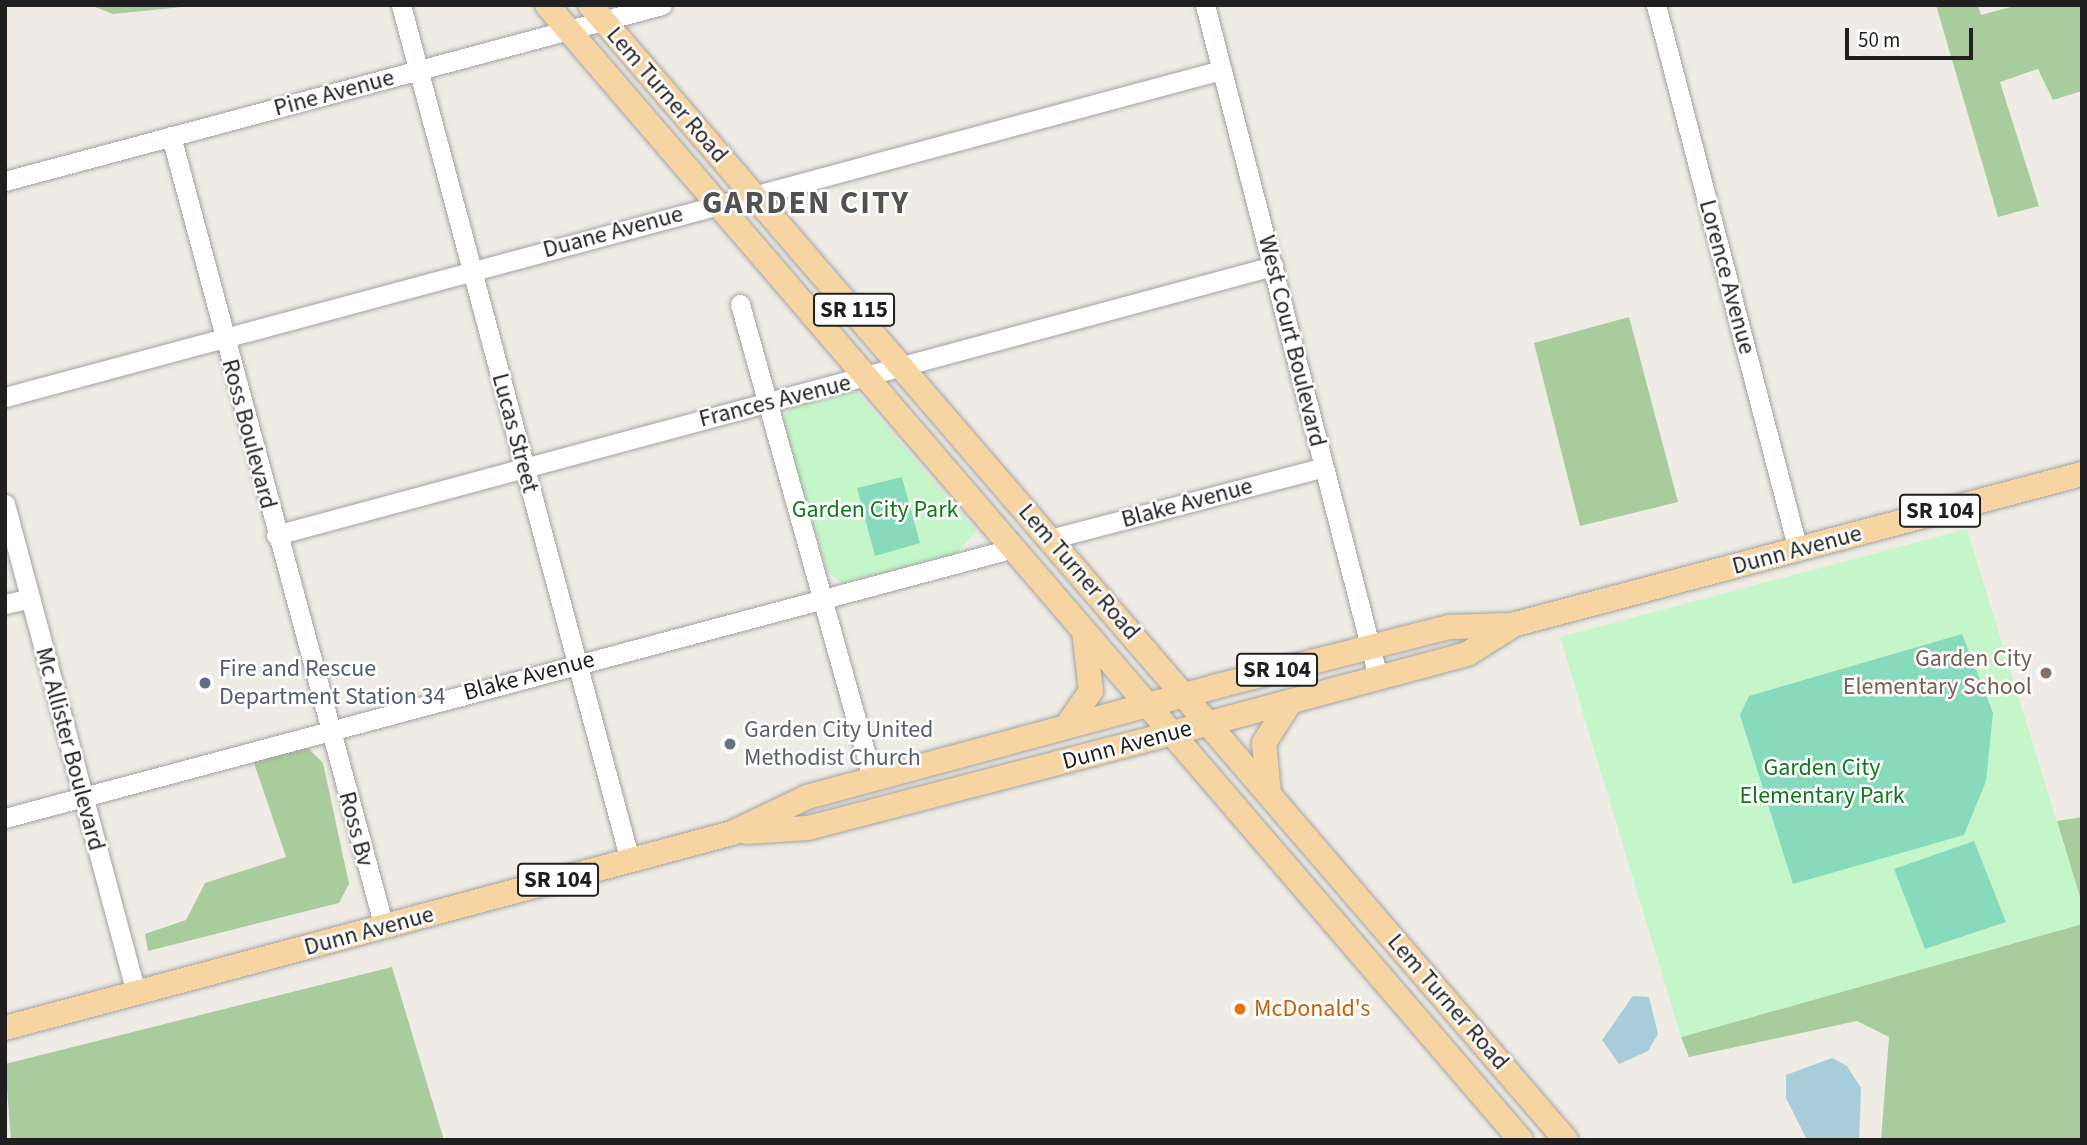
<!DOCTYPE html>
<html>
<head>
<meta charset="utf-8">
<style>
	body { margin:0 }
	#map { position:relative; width:2087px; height:1145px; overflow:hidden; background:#efece5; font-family:"Source Sans 3",sans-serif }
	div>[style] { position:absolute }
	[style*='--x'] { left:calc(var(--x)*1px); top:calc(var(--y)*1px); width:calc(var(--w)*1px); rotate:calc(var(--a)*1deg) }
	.forest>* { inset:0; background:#a9cc9c }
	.park>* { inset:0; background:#c5f6ca }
	.pitch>* { inset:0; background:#88dabd }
	.water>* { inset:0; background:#a8cdda }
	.roads { filter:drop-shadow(0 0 2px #a3a3a3) drop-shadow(0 0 2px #a3a3a3) }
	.minor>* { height:19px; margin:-9.5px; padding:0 9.5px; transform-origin:9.5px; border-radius:9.5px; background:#fff }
	.major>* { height:24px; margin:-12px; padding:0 12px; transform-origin:12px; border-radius:12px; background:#f7d5a3 }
	.dots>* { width:19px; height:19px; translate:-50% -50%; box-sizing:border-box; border:4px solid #fff; border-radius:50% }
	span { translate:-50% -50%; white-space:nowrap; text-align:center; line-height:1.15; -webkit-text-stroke:5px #fff; paint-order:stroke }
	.shield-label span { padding:2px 5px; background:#fff; border:2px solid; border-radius:5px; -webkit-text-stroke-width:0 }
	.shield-label { font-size:23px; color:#1f1f1f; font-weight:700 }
	.street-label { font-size:24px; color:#1f1f1f }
	.park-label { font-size:24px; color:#12781e }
	.education-label { font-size:24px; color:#785e54 }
	.right { translate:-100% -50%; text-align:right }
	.service-label { font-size:24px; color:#4e5e75 }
	.left { translate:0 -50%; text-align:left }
	.worship-label { font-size:24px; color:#5b616d }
	.food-label { font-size:24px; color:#c56008 }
	.district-label { font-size:32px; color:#525252; font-weight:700; letter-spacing:2px }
	.frame { position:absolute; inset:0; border:7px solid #1f1f1f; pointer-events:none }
	.scale { position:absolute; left:1845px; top:28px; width:128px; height:32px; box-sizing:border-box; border:4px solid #1f1f1f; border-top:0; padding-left:9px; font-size:21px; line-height:24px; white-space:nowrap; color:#1f1f1f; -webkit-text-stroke:5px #fff; paint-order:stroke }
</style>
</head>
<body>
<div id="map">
	<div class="forest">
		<i style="clip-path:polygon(90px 5px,202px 5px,113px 14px)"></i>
		<i style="clip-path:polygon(1936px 5px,1978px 5px,1981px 15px,2018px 5px,2082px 5px,2082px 91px,2053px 100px,2038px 69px,2000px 82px,2039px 206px,1998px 217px)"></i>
		<i style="clip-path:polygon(1629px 317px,1678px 502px,1580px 526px,1534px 343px)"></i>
		<i style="clip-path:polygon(304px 744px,323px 763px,349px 884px,339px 903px,148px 951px,145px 934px,186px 920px,205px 883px,286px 857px,252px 757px)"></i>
		<i style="clip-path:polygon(2082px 817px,2082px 904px,2057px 821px)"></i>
		<i style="clip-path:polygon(2082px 924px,2082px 1140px,1881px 1140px,1889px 1037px,1857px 1021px,1689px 1057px,1681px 1037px)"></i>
		<i style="clip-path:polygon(392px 967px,444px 1140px,11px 1140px,5px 1064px)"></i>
	</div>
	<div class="park">
		<i style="clip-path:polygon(856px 391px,976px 531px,955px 555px,845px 586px,827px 571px,782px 419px,793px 404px)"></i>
		<i style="clip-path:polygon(1967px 529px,2082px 904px,2082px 924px,1681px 1037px,1560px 637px)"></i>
	</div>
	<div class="pitch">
		<i style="clip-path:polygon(902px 477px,920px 543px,875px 556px,857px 488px)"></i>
		<i style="clip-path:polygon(1962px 634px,1993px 713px,1986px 781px,1964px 835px,1793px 884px,1740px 715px,1749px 696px)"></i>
		<i style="clip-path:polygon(1974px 841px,2006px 922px,1925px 949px,1894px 869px)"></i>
	</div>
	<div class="water">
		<i style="clip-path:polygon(1633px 996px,1649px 997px,1658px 1034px,1648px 1051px,1619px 1064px,1602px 1040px)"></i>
		<i style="clip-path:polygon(1832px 1058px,1847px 1066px,1861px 1088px,1859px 1140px,1807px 1140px,1786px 1098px,1786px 1075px)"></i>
	</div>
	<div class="roads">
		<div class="minor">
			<i style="--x:401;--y:5;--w:886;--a:75.02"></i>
			<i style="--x:1205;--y:5;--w:694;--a:75.56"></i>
			<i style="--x:1656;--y:5;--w:563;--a:75.4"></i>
			<i style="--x:171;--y:136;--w:819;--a:74.93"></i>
			<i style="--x:5;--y:181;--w:680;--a:-15"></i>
			<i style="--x:740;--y:304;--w:494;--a:74.4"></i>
			<i style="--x:5;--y:397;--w:1259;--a:-15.05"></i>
			<i style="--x:5;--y:504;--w:506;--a:75"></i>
			<i style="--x:276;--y:535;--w:1033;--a:-15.1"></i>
			<i style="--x:1050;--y:539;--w:283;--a:-14.7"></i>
			<i style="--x:5;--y:604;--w:26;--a:-13"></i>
			<i style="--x:5;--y:818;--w:1045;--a:-14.98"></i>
		</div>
		<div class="major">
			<i style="--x:547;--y:5;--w:1496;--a:49.37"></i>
			<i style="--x:590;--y:5;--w:1497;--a:49.31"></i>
			<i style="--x:1066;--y:727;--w:44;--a:-55.2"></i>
			<i style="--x:1091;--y:691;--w:60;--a:-96.7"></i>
			<i style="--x:1269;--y:793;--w:50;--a:-95.7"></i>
			<i style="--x:1264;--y:743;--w:50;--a:-57.3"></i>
			<i style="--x:746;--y:832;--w:62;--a:-3.7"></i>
			<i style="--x:808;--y:828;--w:342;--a:-14.6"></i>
			<i style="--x:1139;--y:742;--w:340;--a:-15"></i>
			<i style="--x:1467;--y:654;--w:53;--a:-31.9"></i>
			<i style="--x:5;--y:1028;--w:753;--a:-15.01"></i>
			<i style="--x:732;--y:833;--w:83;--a:-25.6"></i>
			<i style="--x:807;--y:797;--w:422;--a:-15.1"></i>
			<i style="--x:1214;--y:687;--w:244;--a:-14.3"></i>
			<i style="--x:1450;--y:627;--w:62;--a:-1.8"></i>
			<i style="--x:1512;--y:625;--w:590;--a:-14.84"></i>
		</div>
	</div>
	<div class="dots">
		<i style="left:2046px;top:673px;background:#8d6e63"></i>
		<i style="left:205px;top:683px;background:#5c6f8a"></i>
		<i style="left:730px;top:744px;background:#6b7280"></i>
		<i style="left:1240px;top:1009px;background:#e8710a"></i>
	</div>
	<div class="shield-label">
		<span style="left:854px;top:310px">SR 115</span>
		<span style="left:1940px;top:511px">SR 104</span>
		<span style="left:1277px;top:670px">SR 104</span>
		<span style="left:558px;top:880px">SR 104</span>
	</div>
	<div class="street-label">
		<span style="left:334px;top:93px;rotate:-15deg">Pine Avenue</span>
		<span style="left:667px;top:95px;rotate:49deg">Lem Turner Road</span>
		<span style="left:613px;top:232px;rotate:-15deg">Duane Avenue</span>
		<span style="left:1727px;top:277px;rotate:75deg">Lorence Avenue</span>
		<span style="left:1292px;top:341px;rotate:76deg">West Court Boulevard</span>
		<span style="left:775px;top:401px;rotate:-14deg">Frances Avenue</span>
		<span style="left:515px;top:433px;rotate:75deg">Lucas Street</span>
		<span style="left:249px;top:434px;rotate:75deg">Ross Boulevard</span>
		<span style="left:1187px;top:503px;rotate:-15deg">Blake Avenue</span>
		<span style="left:1797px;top:550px;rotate:-15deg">Dunn Avenue</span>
		<span style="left:1079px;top:572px;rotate:49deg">Lem Turner Road</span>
		<span style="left:529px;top:676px;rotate:-15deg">Blake Avenue</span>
		<span style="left:1127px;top:745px;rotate:-15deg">Dunn Avenue</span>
		<span style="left:70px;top:749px;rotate:75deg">Mc Allister Boulevard</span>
		<span style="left:356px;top:829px;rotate:75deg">Ross Bv</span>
		<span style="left:369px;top:931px;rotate:-15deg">Dunn Avenue</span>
		<span style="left:1448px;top:1002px;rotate:49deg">Lem Turner Road</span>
	</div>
	<div class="park-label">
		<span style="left:875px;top:510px">Garden City Park</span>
		<span style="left:1822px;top:782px">Garden City<br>Elementary Park</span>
	</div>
	<div class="education-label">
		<span class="right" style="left:2032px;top:673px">Garden City<br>Elementary School</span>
	</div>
	<div class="service-label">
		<span class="left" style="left:219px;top:683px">Fire and Rescue<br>Department Station 34</span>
	</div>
	<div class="worship-label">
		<span class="left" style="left:744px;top:744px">Garden City United<br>Methodist Church</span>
	</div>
	<div class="food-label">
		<span class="left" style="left:1254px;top:1009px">McDonald's</span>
	</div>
	<div class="district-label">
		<span style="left:806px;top:203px">GARDEN CITY</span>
	</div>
	<div class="frame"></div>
	<div class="scale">50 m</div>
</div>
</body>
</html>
